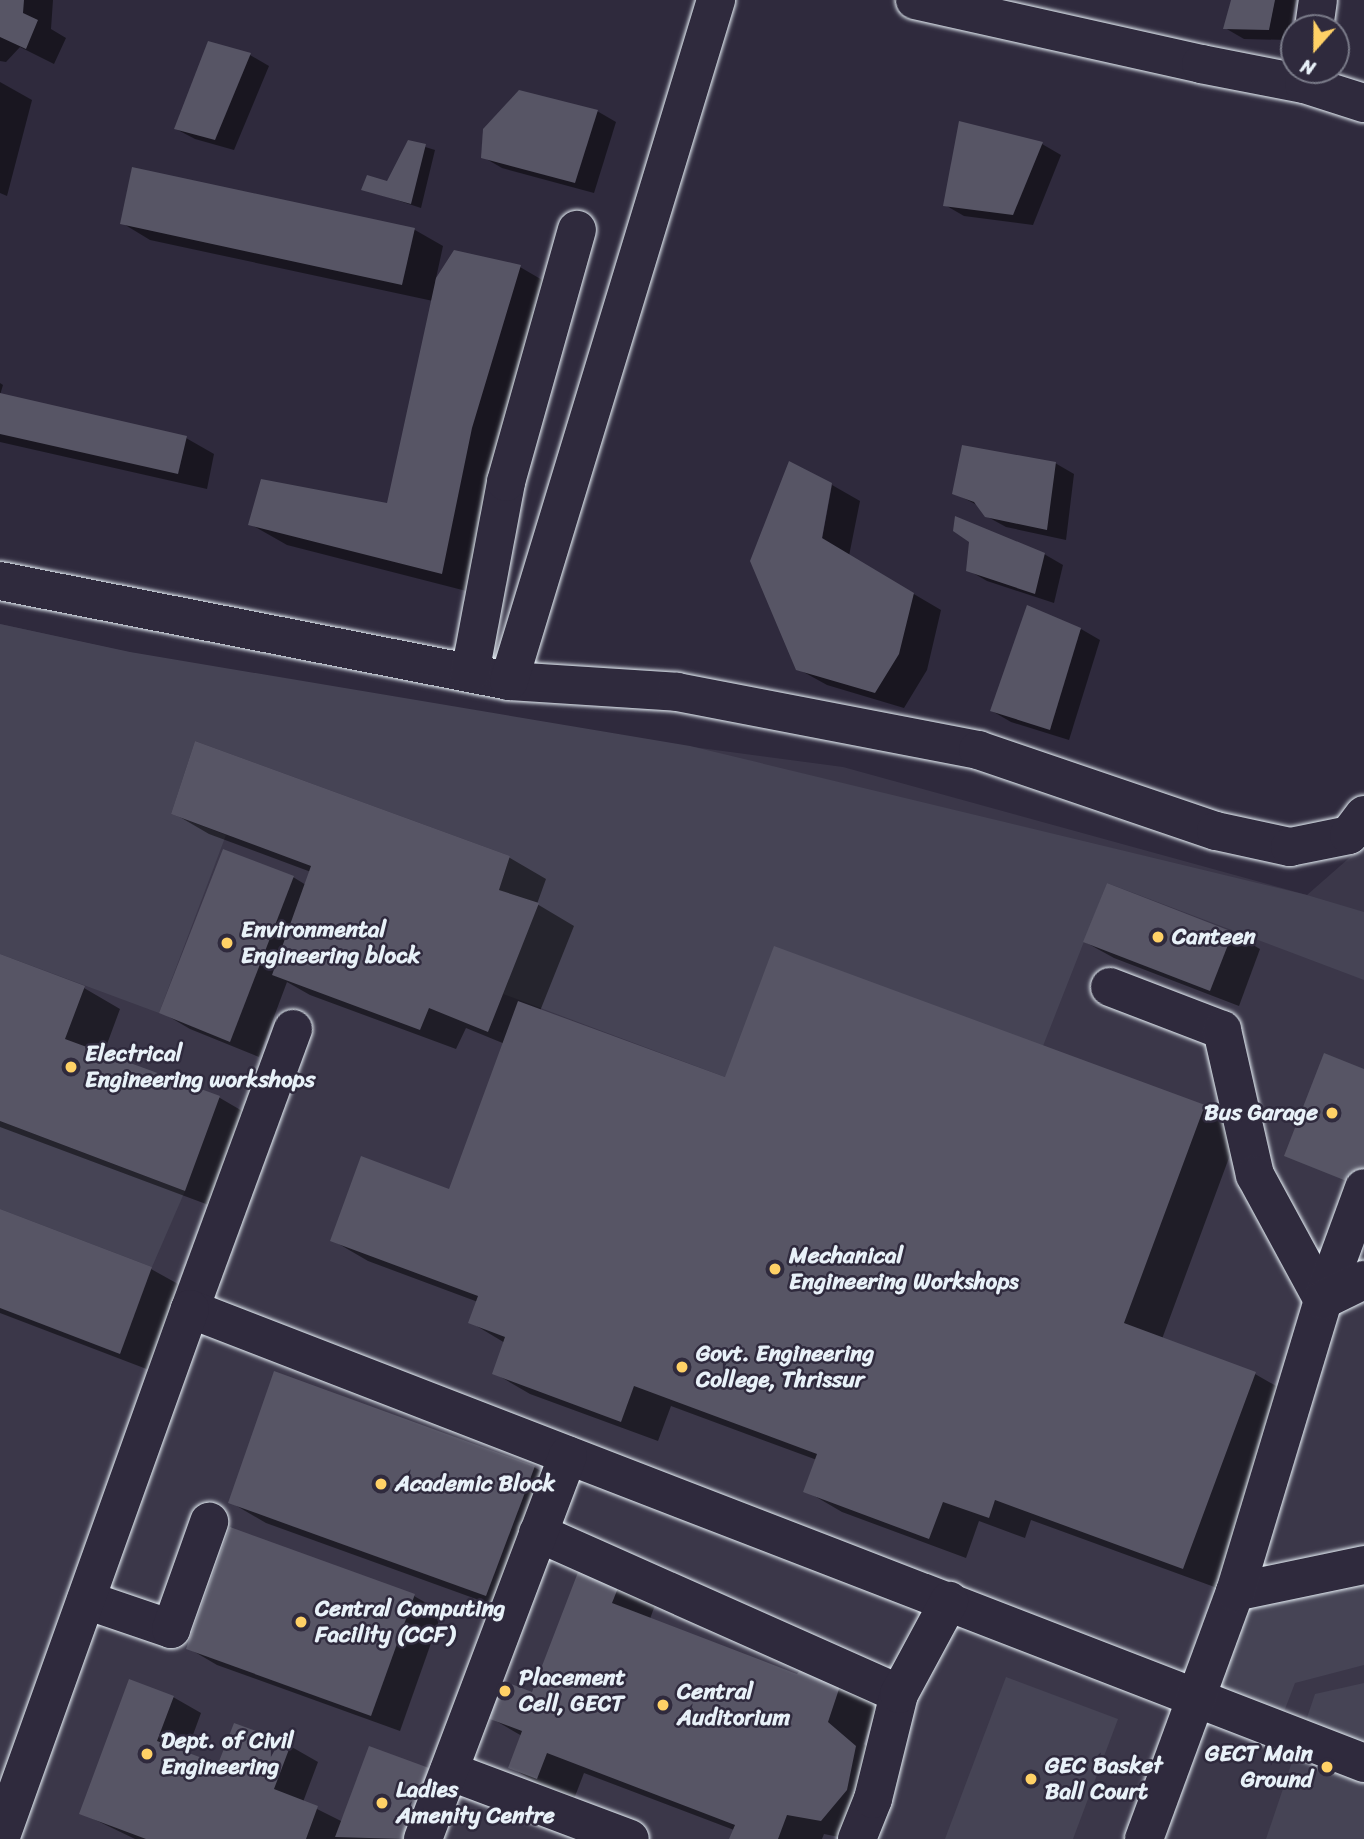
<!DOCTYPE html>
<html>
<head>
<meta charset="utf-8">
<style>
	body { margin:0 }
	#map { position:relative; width:1364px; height:1839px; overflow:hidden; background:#2f2a3d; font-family:Sriracha,sans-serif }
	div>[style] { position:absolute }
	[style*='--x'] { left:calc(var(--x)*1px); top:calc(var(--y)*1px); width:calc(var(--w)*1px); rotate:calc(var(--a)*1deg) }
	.built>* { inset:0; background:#3b3749 }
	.green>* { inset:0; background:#464455 }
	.shadow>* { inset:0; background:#0007 }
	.building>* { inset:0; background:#575565 }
	.roads { filter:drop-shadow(0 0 2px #e8f1f8) drop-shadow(0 0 2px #e8f1f8) }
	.minor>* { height:38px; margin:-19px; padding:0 19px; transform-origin:19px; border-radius:19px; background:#2f2a3d }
	.dots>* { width:19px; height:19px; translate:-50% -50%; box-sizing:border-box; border:4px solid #2f2a3d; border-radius:50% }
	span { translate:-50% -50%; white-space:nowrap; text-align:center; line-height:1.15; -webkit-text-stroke:5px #2f2a3d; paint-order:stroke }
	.poi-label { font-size:23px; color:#e8f1f8; font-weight:700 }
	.left { translate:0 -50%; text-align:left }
	.right { translate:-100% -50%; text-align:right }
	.north { position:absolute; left:1280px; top:14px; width:70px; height:70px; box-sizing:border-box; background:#2f2a3d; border:2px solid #797a88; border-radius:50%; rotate:201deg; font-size:19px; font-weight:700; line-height:28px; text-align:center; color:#e8f1f8 }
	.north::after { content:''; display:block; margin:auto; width:24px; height:32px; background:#ffd166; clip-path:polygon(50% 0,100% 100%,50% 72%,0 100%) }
</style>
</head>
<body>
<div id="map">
	<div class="built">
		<i style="clip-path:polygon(0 624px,356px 702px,843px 767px,1307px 895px,1364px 845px,1364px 1839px,0 1839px)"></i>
	</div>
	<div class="green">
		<i style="clip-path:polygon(0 624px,130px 652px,690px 746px,1307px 895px,1364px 912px,1364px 980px,1107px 883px,1043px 1046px,725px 1077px,503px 994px,538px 903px,499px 890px,510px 856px,195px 741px,171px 814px,226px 835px,159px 1013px,0 954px)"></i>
		<i style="clip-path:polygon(0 1121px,185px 1191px,152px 1267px,0 1209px)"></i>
		<i style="clip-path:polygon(1364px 1580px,1364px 1665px,1295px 1683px,1282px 1717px,1215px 1690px,1247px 1608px)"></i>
		<i style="clip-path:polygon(1006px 1677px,1118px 1719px,1073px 1839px,945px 1839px)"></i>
		<i style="clip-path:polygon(1364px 1683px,1364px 1839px,1266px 1839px,1315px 1694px)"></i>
	</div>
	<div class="shadow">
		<i style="clip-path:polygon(0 0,53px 0,51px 29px,66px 38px,54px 64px,20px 47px,6px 62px,0 61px)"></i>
		<i style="clip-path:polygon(1233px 0,1296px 0,1288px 40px,1244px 39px,1225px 28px)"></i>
		<i style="clip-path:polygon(250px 55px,269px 66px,234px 150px,195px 139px,176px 129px)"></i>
		<i style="clip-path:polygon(0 82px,32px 100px,7px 196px,0 193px)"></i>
		<i style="clip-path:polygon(597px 111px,616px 122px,594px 193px,502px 168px,483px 157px)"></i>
		<i style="clip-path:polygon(409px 142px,435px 150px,421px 208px,363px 189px,388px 183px)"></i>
		<i style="clip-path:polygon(1042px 144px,1061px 155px,1033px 225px,964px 216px,945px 205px)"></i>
		<i style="clip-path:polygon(122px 223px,415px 230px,443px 246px,435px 283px,520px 267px,556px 288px,478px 594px,287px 545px,250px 524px,388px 505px,433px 301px,150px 240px)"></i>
		<i style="clip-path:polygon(0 383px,3px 385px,0 395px,186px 438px,214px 454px,207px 489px,0 442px)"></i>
		<i style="clip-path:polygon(1055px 463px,1074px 474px,1066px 540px,1006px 527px,986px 516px,979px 506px,954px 493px)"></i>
		<i style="clip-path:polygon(832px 485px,860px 501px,849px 556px,941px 610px,927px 670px,904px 708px,827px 685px,798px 669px)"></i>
		<i style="clip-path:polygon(1044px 554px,1063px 565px,1054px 603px,987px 581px,968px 570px)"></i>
		<i style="clip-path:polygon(1081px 629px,1100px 640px,1069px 740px,1011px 722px,992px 711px)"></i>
		<i style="clip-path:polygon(196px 743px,510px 858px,546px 879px,537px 904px,574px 926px,540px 1011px,726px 1080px,1204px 1107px,1240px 1128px,1162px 1339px,1255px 1374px,1292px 1395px,1220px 1589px,1031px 1520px,1025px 1538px,979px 1521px,966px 1558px,842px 1512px,806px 1491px,817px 1460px,671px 1406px,658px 1441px,530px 1394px,494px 1373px,505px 1343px,470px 1322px,478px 1302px,368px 1261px,332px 1240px,450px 1191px,505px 1044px,466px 1028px,456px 1049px,310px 995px,287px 982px,259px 1057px,190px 1029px,161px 1012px,293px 877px,306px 885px,311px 872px,209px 834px,173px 813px)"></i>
		<i style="clip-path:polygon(1232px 933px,1260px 949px,1239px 1006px,1114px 958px,1085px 942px)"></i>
		<i style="clip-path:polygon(0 956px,84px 988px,120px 1009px,103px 1055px,220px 1098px,256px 1119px,222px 1210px,0 1127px)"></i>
		<i style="clip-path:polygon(0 1211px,151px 1269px,187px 1289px,157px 1373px,0 1313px)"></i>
		<i style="clip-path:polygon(534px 1467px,570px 1488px,523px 1616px,266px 1523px,230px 1502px)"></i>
		<i style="clip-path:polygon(581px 1570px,655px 1605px,650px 1619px,798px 1676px,880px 1696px,864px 1744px,891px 1768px,849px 1839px,824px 1834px,822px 1839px,731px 1839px,734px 1830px,584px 1773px,574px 1799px,546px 1788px,510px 1767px,522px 1736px,489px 1717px,533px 1694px)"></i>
		<i style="clip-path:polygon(414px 1596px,442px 1612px,400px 1731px,217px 1665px,188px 1648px)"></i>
		<i style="clip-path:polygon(173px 1697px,201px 1713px,186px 1754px,219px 1766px,290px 1746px,318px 1762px,303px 1802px,343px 1822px,370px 1748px,428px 1770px,447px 1781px,426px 1839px,135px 1839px,81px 1813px)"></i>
	</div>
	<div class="building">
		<i style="clip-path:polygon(0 0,24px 0,23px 13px,38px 20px,26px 49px,0 37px)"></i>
		<i style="clip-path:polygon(1231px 0,1275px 0,1269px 30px,1223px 29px)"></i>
		<i style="clip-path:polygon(208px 41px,251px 53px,215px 140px,174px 129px)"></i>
		<i style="clip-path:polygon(519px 90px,598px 110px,575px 183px,481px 158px,483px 129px)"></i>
		<i style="clip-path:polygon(959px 121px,1043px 142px,1013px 215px,943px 206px)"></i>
		<i style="clip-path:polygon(408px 140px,426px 144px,411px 204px,361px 190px,367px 175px,387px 181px)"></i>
		<i style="clip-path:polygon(132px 167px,415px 228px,402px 285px,120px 224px)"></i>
		<i style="clip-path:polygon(454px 250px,521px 265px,472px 428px,442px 574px,248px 525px,261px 479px,387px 503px,436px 278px)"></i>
		<i style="clip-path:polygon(0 393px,187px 436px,178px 474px,0 434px)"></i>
		<i style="clip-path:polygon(962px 445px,1056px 462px,1047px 530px,985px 517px,974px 502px,952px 494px)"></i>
		<i style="clip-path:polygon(789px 461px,832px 483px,822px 538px,914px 593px,899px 654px,875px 693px,796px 670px,750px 561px)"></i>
		<i style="clip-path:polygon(955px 516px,1045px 553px,1035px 594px,966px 571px,969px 542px,953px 531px)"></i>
		<i style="clip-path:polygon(1027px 605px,1081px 628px,1050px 730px,990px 711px)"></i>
		<i style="clip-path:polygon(195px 741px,510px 856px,499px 890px,539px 903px,488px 1032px,429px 1008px,420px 1030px,272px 975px,311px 866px,171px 814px)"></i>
		<i style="clip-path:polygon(223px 849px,294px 876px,230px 1042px,159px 1013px)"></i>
		<i style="clip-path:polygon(1107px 883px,1233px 932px,1210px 991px,1083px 942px)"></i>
		<i style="clip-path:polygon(774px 946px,1205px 1105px,1124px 1323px,1256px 1372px,1183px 1569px,995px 1500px,989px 1518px,943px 1502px,929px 1539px,803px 1492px,817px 1454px,634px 1386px,621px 1422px,492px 1374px,505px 1337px,468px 1323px,478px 1296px,330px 1241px,361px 1156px,449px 1189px,518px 1001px,725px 1077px)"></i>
		<i style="clip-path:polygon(0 954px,85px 986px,65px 1039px,220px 1096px,185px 1191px,0 1121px)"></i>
		<i style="clip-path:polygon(1324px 1053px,1364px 1069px,1364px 1188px,1284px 1156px)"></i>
		<i style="clip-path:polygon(0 1209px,152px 1267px,120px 1354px,0 1308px)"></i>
		<i style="clip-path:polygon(274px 1371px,535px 1466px,486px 1596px,228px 1503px)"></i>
		<i style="clip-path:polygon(230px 1527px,415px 1594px,371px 1716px,186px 1649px)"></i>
		<i style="clip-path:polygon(580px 1567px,620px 1583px,612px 1603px,797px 1674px,807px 1661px,844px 1674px,828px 1722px,856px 1746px,847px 1790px,821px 1821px,787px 1815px,778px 1839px,729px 1839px,735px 1825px,547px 1753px,537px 1779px,508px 1768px,522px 1731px,487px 1718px,501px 1680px,532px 1692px)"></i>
		<i style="clip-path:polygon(129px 1679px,174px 1696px,157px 1741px,218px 1764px,234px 1723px,291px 1744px,274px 1789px,318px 1806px,306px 1839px,146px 1839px,79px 1814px)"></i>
		<i style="clip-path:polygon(369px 1746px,429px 1768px,403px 1839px,335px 1837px)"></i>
	</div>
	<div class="roads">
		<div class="minor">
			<i style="--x:915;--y:0;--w:293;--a:12.6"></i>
			<i style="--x:1201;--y:64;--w:105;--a:11"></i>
			<i style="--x:1304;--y:84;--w:63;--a:17.6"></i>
			<i style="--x:1314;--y:28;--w:28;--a:-82"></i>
			<i style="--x:0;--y:581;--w:519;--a:11.11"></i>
			<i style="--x:509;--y:681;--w:168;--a:3.7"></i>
			<i style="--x:677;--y:692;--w:307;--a:10.9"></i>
			<i style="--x:978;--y:750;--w:251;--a:18.8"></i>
			<i style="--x:1216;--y:831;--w:76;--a:12.2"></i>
			<i style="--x:1290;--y:847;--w:60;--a:-11.5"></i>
			<i style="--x:1349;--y:835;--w:25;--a:-53"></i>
			<i style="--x:470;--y:673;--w:194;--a:-79.3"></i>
			<i style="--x:506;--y:482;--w:262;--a:-74.3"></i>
			<i style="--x:509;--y:681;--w:712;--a:-73.09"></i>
			<i style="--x:1110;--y:987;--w:120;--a:21"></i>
			<i style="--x:1222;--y:1030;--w:149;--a:77.2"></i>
			<i style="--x:1255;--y:1175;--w:142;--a:61.5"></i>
			<i style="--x:293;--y:1029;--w:298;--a:110.2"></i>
			<i style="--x:190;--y:1309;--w:1259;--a:21.14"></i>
			<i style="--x:1323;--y:1300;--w:119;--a:-69.9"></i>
			<i style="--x:538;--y:1533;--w:395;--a:24"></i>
			<i style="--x:1235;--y:1592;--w:132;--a:-11.8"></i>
			<i style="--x:86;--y:1600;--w:90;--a:18.8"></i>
			<i style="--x:171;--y:1629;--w:114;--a:-70.4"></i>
			<i style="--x:449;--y:1771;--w:193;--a:20.6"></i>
			<i style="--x:0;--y:1839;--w:563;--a:-70.28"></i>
			<i style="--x:423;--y:1839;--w:410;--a:-69.3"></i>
			<i style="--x:857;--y:1839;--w:43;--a:-68.2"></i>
			<i style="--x:873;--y:1799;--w:108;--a:-76.1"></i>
			<i style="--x:899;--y:1694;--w:106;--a:-61.7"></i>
			<i style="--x:1144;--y:1839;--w:263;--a:-69.8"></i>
			<i style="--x:1235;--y:1592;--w:305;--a:-73.2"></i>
			<i style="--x:1323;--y:1300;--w:46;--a:-26"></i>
		</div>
	</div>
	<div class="dots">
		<i style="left:1158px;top:937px;background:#ffd166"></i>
		<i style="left:227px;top:943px;background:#ffd166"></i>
		<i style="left:71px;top:1067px;background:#ffd166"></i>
		<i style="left:1332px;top:1113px;background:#ffd166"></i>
		<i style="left:775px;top:1269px;background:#ffd166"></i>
		<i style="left:682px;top:1367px;background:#ffd166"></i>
		<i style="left:381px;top:1484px;background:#ffd166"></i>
		<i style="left:301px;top:1622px;background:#ffd166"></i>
		<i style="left:505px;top:1691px;background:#ffd166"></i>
		<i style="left:663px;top:1705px;background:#ffd166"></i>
		<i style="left:147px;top:1754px;background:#ffd166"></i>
		<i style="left:1327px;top:1767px;background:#ffd166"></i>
		<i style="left:1031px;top:1779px;background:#ffd166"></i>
		<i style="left:382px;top:1803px;background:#ffd166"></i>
	</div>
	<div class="poi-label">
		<span class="left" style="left:241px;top:943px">Environmental<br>Engineering block</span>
		<span class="left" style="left:1172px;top:937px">Canteen</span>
		<span class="left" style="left:85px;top:1067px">Electrical<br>Engineering workshops</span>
		<span class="right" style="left:1318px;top:1113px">Bus Garage</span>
		<span class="left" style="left:789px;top:1269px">Mechanical<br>Engineering Workshops</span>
		<span class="left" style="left:696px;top:1367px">Govt. Engineering<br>College, Thrissur</span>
		<span class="left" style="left:395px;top:1484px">Academic Block</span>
		<span class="left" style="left:315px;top:1622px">Central Computing<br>Facility (CCF)</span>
		<span class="left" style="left:519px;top:1691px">Placement<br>Cell, GECT</span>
		<span class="left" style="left:677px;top:1705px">Central<br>Auditorium</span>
		<span class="left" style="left:161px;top:1754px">Dept. of Civil<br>Engineering</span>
		<span class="right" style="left:1313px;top:1767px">GECT Main<br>Ground</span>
		<span class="left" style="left:1045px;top:1779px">GEC Basket<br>Ball Court</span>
		<span class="left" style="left:396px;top:1803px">Ladies<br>Amenity Centre</span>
	</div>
	<div class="north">N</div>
</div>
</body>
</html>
